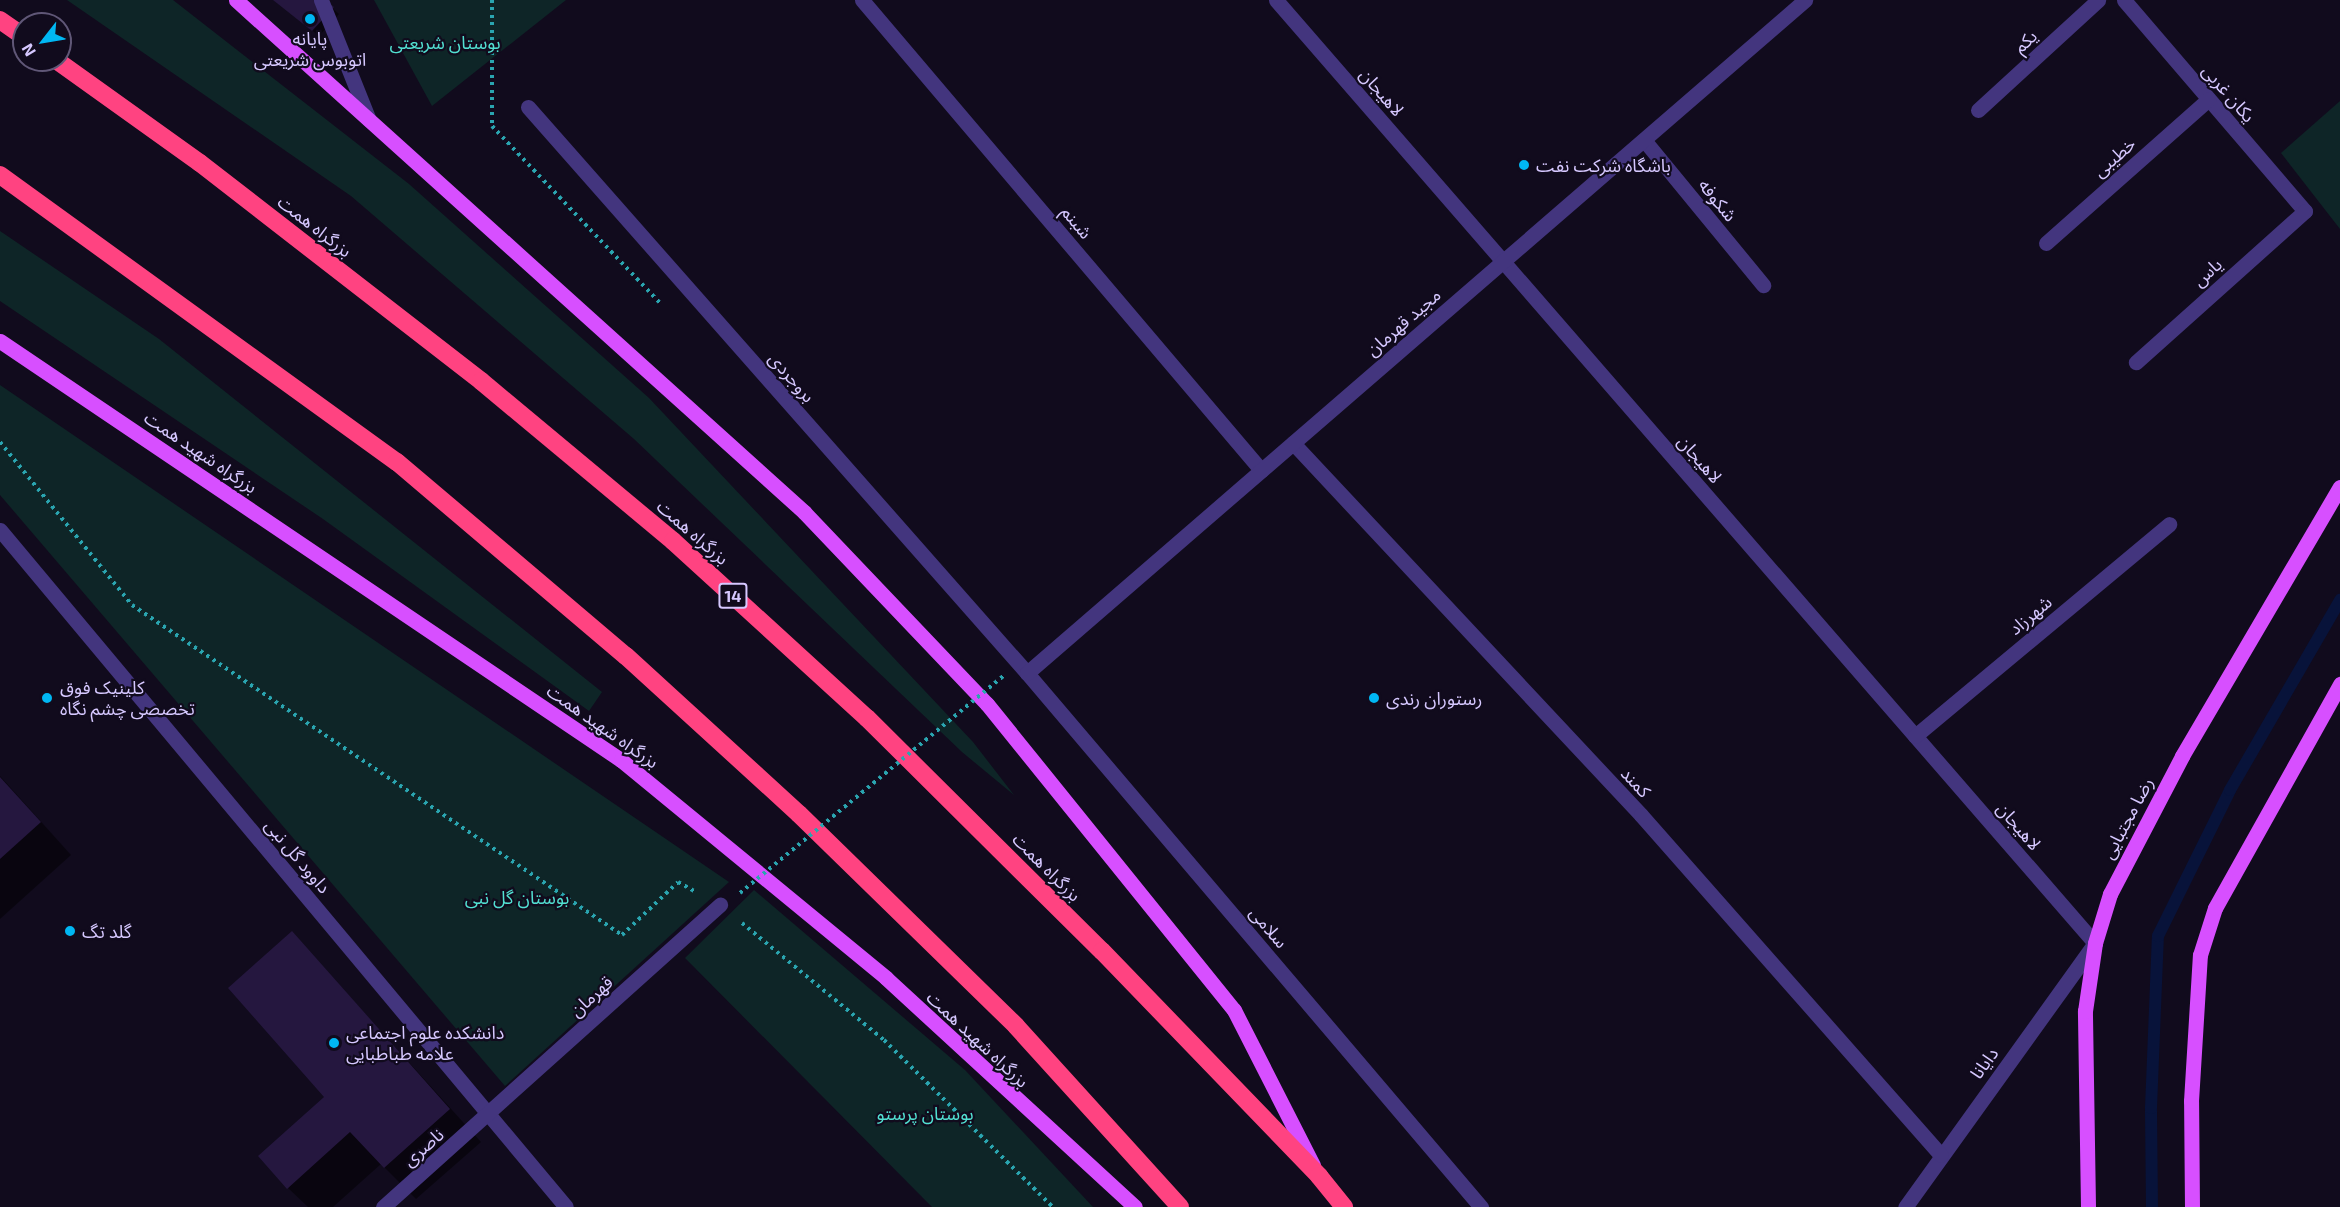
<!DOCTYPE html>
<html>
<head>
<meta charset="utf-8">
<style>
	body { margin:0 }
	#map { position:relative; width:2340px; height:1207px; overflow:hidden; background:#110b1d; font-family:"Exo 2","Noto Sans Arabic",sans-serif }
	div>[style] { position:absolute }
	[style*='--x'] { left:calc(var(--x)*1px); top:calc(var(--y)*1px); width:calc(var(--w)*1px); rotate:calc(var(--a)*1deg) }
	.green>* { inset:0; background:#0e2527 }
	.shadow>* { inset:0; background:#0007 }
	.stream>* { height:12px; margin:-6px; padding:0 6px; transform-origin:6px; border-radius:6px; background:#08133a }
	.building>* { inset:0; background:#25173f }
	.path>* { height:4px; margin-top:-2px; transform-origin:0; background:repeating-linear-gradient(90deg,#2aa5b0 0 3px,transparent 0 7.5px) }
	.minor>* { height:15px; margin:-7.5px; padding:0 7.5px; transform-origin:7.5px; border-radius:7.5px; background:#43357e }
	.major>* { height:15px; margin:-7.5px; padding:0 7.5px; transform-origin:7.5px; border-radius:7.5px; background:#d74fff }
	.highway>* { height:18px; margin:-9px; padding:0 9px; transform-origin:9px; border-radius:9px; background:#ff4381 }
	.path-bridge>* { height:4px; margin-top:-2px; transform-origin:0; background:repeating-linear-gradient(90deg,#2aa5b0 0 3px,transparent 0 7.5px) }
	.dots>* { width:16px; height:16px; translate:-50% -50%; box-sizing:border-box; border:3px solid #110b1d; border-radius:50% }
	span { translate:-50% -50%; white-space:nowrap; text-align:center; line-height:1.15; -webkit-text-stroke:4.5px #110b1d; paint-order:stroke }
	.shield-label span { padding:2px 4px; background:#110b1d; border:2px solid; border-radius:4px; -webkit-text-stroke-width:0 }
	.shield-label { font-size:16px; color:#d6c8ff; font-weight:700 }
	.poi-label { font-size:18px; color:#d6c8ff }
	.left { translate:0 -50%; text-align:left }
	.street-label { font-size:18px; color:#d6c8ff }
	.park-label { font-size:18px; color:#52e0d2 }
	.north { position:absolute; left:12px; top:12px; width:60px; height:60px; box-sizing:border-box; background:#110b1d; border:2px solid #605777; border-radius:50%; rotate:239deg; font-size:16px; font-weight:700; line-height:24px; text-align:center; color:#d6c8ff }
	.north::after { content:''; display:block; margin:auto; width:21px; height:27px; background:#00b7f3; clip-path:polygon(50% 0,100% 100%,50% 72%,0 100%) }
</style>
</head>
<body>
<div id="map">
	<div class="green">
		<i style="clip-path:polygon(67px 0,173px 0,409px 184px,649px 398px,973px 742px,1014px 795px,962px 752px,634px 439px,351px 196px)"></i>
		<i style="clip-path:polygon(374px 0,566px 0,432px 106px)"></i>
		<i style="clip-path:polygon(2340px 101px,2340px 229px,2281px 153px)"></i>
		<i style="clip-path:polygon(0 231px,159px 339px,602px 692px,589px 711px,323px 519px,0 301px)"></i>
		<i style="clip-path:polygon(0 385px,729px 882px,505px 1086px,0 495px)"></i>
		<i style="clip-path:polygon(754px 890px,965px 1070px,1093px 1207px,932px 1207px,685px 958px)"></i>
	</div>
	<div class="shadow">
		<i style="clip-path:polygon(274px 0,323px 0,339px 14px,319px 36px)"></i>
		<i style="clip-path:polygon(0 776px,71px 855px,0 919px)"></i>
		<i style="clip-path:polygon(292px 933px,481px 1142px,416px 1199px,381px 1164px,333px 1207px,308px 1207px,288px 1188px,326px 1097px)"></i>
	</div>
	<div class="stream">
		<i style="--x:2152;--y:1207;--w:99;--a:-90.6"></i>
		<i style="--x:2151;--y:1108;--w:172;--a:-87.7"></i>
		<i style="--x:2158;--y:936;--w:163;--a:-63.7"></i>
		<i style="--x:2230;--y:790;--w:220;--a:-59.9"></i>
	</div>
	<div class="building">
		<i style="clip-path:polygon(273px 0,325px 0,334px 7px,312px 31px)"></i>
		<i style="clip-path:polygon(0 777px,41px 822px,0 859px)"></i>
		<i style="clip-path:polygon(292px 931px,450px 1109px,384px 1168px,350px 1132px,287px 1189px,258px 1156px,324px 1097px,228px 988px)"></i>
	</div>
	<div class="path">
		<i style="--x:492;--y:0;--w:126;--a:90"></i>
		<i style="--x:492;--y:126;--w:245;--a:46.5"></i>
		<i style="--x:0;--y:442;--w:210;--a:51"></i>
		<i style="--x:132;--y:605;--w:591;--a:33.96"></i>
		<i style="--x:622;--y:935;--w:77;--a:-43.4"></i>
		<i style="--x:678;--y:882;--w:21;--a:29"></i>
		<i style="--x:742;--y:923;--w:184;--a:39.5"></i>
		<i style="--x:884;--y:1040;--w:238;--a:44.7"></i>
	</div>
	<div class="minor">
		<i style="--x:321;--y:0;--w:129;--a:68.2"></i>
		<i style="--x:862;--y:0;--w:617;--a:49.67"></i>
		<i style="--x:1276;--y:0;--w:1249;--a:49.03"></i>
		<i style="--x:2095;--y:943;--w:325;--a:125.7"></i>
		<i style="--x:2124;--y:0;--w:278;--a:49.4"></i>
		<i style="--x:2305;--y:211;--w:227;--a:138.2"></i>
		<i style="--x:528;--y:107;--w:755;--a:48.6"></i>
		<i style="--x:1027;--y:673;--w:701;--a:49.63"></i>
		<i style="--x:1978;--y:110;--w:163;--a:-42.5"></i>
		<i style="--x:1644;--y:140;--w:188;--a:50.6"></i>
		<i style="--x:2046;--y:243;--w:217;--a:-41.5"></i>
		<i style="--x:1293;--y:443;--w:509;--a:46.91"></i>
		<i style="--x:1641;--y:815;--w:453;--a:48.6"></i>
		<i style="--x:0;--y:530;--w:882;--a:50.1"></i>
		<i style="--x:1027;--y:673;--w:1029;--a:-40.86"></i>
		<i style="--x:1915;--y:736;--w:331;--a:-39.8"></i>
		<i style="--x:383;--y:1207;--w:453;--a:-41.9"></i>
	</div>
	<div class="major">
		<i style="--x:236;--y:0;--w:765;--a:42.03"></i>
		<i style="--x:804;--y:512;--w:265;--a:46.4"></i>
		<i style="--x:987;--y:704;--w:393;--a:51.1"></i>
		<i style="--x:1234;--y:1010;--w:174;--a:63"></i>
		<i style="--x:0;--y:341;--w:749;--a:34.01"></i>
		<i style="--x:621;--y:760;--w:343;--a:39.4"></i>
		<i style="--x:886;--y:978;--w:338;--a:42.6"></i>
		<i style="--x:2088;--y:1207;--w:196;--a:-90.9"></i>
		<i style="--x:2085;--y:1011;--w:69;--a:-81.6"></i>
		<i style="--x:2095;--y:943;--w:51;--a:-73"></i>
		<i style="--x:2110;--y:894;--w:156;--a:-62.4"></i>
		<i style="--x:2182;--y:756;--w:312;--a:-59.6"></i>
		<i style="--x:2192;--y:1207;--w:106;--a:-90.5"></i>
		<i style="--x:2191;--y:1101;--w:146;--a:-86.5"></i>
		<i style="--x:2200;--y:955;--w:49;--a:-72.3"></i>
		<i style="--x:2215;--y:908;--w:257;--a:-60.8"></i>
	</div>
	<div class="highway">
		<i style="--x:0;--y:20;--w:29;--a:35"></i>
		<i style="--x:56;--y:60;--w:177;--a:35.6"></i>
		<i style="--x:200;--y:163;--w:356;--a:37.8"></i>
		<i style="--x:481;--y:381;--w:250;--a:39.8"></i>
		<i style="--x:673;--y:541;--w:263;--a:42.4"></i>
		<i style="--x:867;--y:718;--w:331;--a:44.8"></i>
		<i style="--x:1102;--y:951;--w:313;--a:46"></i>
		<i style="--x:1319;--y:1176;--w:40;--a:51"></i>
		<i style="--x:0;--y:175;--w:490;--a:35.9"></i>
		<i style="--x:397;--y:462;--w:300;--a:40.3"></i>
		<i style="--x:626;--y:656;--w:234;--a:42.4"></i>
		<i style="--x:799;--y:814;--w:303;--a:44.3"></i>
		<i style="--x:1016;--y:1026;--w:244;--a:47.8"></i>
	</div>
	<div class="path-bridge">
		<i style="--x:740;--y:893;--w:341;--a:-39.5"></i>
	</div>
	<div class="dots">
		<i style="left:310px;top:19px;background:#00b7f3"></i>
		<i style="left:1524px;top:165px;background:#00b7f3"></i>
		<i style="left:47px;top:698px;background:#00b7f3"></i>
		<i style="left:1374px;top:698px;background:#00b7f3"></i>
		<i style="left:70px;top:931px;background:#00b7f3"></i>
		<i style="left:334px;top:1043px;background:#00b7f3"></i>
	</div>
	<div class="shield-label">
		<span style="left:733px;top:596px">14</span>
	</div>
	<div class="poi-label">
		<span style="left:310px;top:49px">پایانه<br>اتوبوس شریعتی</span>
		<span class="left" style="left:1536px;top:165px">باشگاه شرکت نفت</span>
		<span class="left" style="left:60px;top:698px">کلینیک فوق<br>تخصصی چشم نگاه</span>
		<span class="left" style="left:1386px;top:698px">رستوران رندی</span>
		<span class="left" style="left:82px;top:931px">گلد تگ</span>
		<span class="left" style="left:346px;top:1043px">دانشکده علوم اجتماعی<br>علامه طباطبایی</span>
	</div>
	<div class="street-label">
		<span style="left:2025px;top:41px;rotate:-43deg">یکم</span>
		<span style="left:1382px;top:92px;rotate:49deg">لاهیجان</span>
		<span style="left:2229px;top:93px;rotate:49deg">یکان غربی</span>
		<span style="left:2114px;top:157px;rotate:-41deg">خطیبی</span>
		<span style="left:1718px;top:200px;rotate:51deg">شکوفه</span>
		<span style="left:1077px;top:222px;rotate:50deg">شبنم</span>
		<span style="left:315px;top:226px;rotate:38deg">بزرگراه همت</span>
		<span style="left:2207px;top:272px;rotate:-42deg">یاس</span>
		<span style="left:1403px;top:322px;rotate:-41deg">مجید قهرمان</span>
		<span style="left:792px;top:377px;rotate:49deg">بروجردی</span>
		<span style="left:201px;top:452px;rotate:34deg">بزرگراه شهید همت</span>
		<span style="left:1700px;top:459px;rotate:49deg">لاهیجان</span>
		<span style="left:693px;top:532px;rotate:41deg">بزرگراه همت</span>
		<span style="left:2030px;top:615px;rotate:-40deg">شهرزاد</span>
		<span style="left:603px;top:726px;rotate:35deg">بزرگراه شهید همت</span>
		<span style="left:1636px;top:782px;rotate:47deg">کمند</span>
		<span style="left:2127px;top:818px;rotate:-62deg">رضا مجتبایی</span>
		<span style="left:2019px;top:826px;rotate:49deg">لاهیجان</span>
		<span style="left:298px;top:856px;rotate:50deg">داوود گل نبی</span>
		<span style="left:1047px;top:867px;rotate:45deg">بزرگراه همت</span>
		<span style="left:1269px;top:927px;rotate:50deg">سلامی</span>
		<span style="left:591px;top:996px;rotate:-42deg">قهرمان</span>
		<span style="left:978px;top:1039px;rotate:43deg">بزرگراه شهید همت</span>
		<span style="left:1984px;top:1063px;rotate:-54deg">دایانا</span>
		<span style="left:423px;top:1147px;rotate:-41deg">ناصری</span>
	</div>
	<div class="park-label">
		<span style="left:445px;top:42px">بوستان شریعتی</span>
		<span style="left:517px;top:897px">بوستان گل نبی</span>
		<span style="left:925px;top:1113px">بوستان پرستو</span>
	</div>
	<div class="north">N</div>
</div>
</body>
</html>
